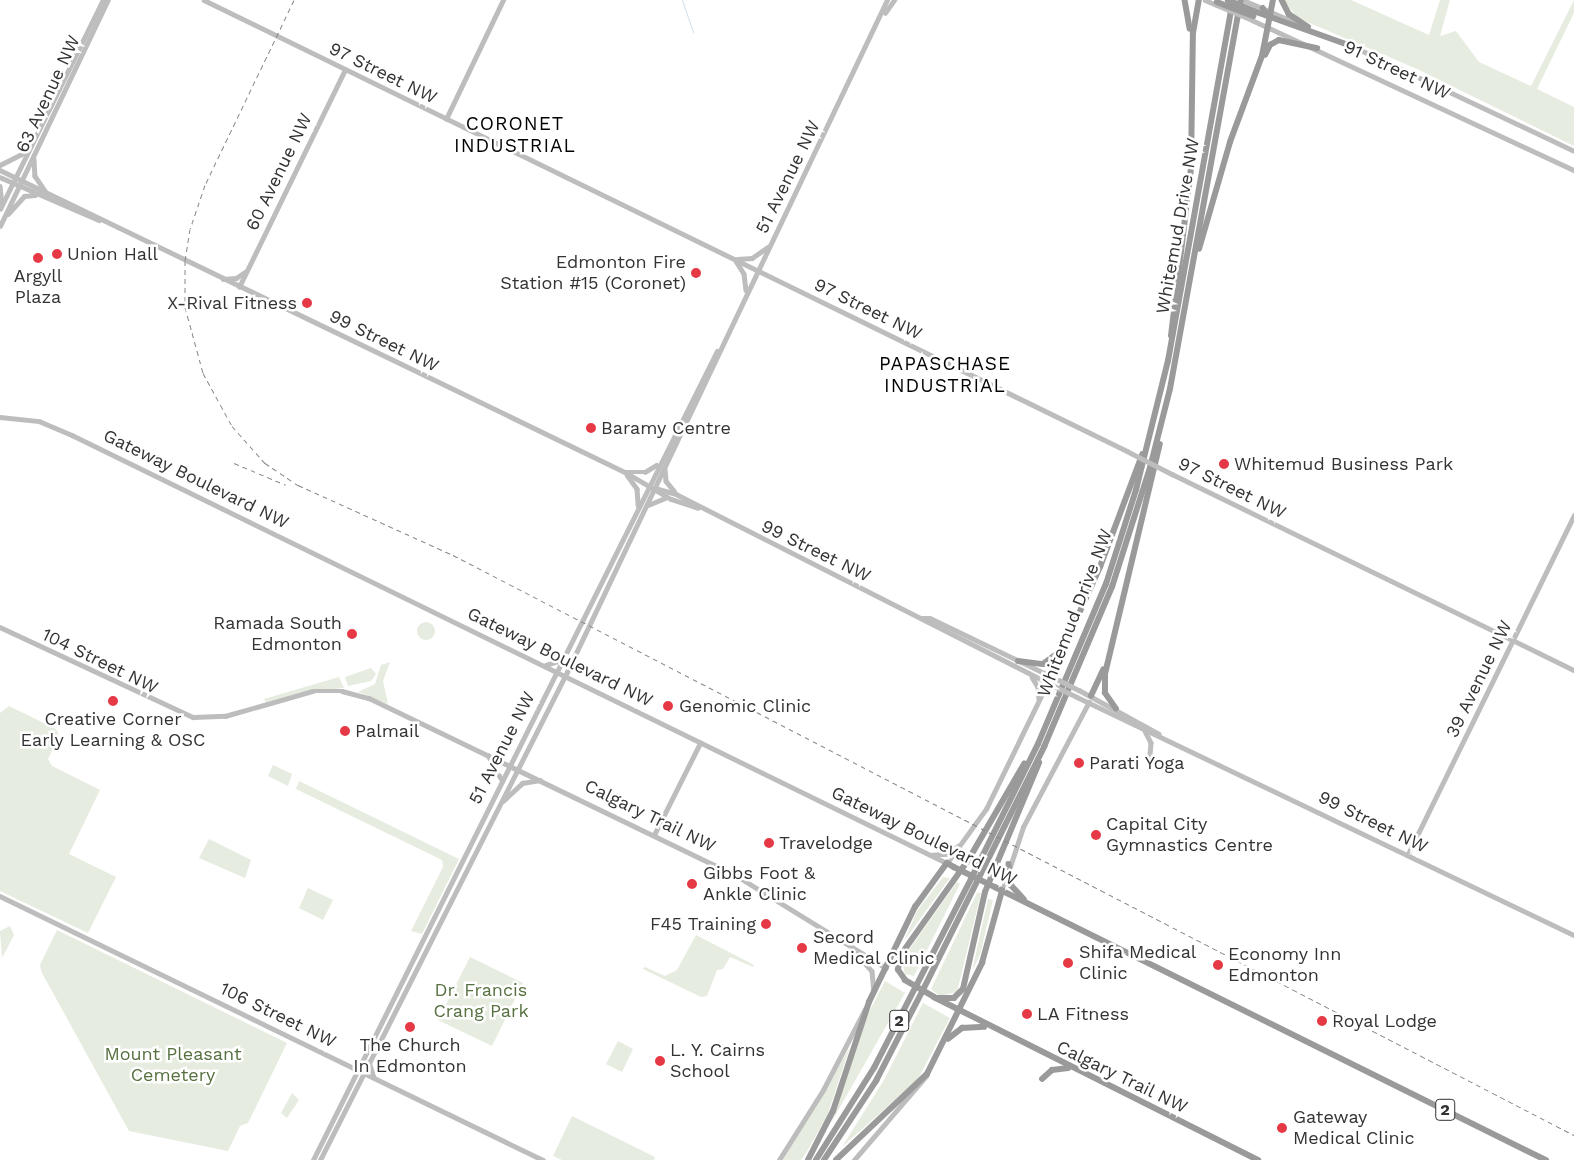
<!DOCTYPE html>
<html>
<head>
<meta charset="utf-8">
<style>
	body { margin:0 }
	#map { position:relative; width:1574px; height:1160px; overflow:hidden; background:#fff; font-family:"Work Sans",sans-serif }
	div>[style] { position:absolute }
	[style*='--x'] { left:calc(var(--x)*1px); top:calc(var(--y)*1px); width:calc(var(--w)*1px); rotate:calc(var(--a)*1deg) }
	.green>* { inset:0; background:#e6ecdf }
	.round { border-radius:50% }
	.stream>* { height:1px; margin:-0.5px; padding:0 0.5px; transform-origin:0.5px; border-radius:0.5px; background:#cfe2ee }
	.secondary>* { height:4.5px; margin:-2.25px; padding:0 2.25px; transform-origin:2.25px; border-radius:2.25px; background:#bdbdbd }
	.highway>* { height:5.5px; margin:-2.75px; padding:0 2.75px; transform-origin:2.75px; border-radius:2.75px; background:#9a9a9a }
	.rail>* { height:1px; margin-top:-0.5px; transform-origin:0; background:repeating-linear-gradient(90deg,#888 0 5px,transparent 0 9px) }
	.secondary-bridge>* { height:4.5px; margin:-2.25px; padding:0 2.25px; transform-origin:2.25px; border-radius:2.25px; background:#bdbdbd }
	.highway-bridge>* { height:5.5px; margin:-2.75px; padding:0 2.75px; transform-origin:2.75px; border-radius:2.75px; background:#9a9a9a }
	.dots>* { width:14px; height:14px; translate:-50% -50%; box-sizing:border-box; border:2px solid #fff; border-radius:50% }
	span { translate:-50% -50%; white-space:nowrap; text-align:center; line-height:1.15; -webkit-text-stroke:5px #fff; paint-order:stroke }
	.shield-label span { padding:1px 4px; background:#fff; border:1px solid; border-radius:4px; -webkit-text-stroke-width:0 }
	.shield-label { font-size:16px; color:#333; font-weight:700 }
	.street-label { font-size:18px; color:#333 }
	.poi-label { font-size:18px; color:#333 }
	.left { translate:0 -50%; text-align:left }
	.right { translate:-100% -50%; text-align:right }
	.park-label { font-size:18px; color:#56703f }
	.neighbourhood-label { font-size:19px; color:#000; letter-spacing:1px }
</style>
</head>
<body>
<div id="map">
	<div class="green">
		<i style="clip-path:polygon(1283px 0,1351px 0,1429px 35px,1440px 0,1450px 0,1440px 36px,1456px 31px,1479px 62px,1531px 86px,1574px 0,1574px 13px,1537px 89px,1574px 107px,1574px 146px,1417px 69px,1298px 18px)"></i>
		<i class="round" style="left:417px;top:622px;width:18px;height:18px"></i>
		<i style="clip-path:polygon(390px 662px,383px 681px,388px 704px,358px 692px,375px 684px,381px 665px)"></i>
		<i style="clip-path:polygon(371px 668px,376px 674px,371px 681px,348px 686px,345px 677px)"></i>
		<i style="clip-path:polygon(339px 677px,344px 688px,303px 692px,266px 702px,264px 699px)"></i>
		<i style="clip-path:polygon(9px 706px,56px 729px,59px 735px,48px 759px,52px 766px,100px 790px,69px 854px,116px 877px,88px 933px,0 891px,0 713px)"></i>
		<i style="clip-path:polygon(273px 765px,292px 774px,288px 786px,268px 776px)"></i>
		<i style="clip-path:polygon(299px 781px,459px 859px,422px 934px,411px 931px,443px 867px,442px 860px,296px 789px)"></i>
		<i style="clip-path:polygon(209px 839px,251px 860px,245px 878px,199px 858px)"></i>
		<i style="clip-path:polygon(943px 877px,950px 878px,904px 941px,917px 911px)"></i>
		<i style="clip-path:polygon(957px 882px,960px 884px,914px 976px,905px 974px,902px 962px,906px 954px)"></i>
		<i style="clip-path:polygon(308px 888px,333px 900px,323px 920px,299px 908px)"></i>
		<i style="clip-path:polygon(977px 893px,981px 893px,957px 992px,940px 996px,931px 989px)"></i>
		<i style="clip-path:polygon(988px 899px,993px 900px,980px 955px,972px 971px)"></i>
		<i style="clip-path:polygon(10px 926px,14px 935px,2px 958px,0 931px)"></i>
		<i style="clip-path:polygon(57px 930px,287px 1043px,248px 1123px,240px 1126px,228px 1151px,129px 1131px,42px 973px,40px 965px)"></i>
		<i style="clip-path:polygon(696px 935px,754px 965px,753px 967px,730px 957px,723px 969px,717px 970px,707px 996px,701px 997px,643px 969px,645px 967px,665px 976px,677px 970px)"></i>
		<i style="clip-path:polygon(470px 957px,523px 983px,492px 1046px,438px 1020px)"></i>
		<i style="clip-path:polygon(885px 981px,905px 993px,831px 1123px,867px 1016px)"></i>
		<i style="clip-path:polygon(923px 1003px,950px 1018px,918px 1079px,842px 1147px,884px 1080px)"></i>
		<i style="clip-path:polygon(618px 1041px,633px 1049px,622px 1072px,606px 1064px)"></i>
		<i style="clip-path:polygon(850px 1047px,827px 1116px,806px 1153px,801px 1160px,783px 1160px)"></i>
		<i style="clip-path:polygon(292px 1093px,299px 1100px,287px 1118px,281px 1113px)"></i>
		<i style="clip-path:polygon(572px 1116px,655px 1157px,654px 1160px,562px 1160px,553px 1156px)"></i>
	</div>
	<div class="stream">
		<i style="--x:682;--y:0;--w:34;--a:71"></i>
	</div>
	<div class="secondary">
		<i style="--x:204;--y:0;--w:1027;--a:26.04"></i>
		<i style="--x:1205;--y:0;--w:13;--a:23"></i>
		<i style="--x:1243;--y:0;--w:61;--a:23.2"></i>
		<i style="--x:885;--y:13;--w:16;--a:-55"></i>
		<i style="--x:1252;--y:20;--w:355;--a:25"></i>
		<i style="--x:1348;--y:44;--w:250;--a:25.3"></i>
		<i style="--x:446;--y:119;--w:132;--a:-64.4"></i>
		<i style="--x:34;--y:159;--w:17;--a:87"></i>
		<i style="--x:35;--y:176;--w:18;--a:56"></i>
		<i style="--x:0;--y:165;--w:31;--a:-27"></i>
		<i style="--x:0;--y:170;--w:694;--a:25.79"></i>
		<i style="--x:625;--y:472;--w:53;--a:30.4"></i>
		<i style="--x:671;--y:499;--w:28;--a:18"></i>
		<i style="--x:0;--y:177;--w:108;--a:23.5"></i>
		<i style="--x:0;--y:186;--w:18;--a:84"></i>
		<i style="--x:0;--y:209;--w:233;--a:-63.8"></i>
		<i style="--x:8;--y:214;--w:24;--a:-48"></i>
		<i style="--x:24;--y:196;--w:11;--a:-5"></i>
		<i style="--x:0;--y:226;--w:250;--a:-64.5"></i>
		<i style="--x:737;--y:259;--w:15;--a:-4"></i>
		<i style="--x:752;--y:258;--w:19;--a:-35"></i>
		<i style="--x:736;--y:261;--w:15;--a:58"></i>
		<i style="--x:744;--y:274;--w:16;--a:83"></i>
		<i style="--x:223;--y:279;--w:13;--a:-4"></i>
		<i style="--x:236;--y:278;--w:11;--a:-34"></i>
		<i style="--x:239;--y:287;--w:242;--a:-64"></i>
		<i style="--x:0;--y:417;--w:39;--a:6"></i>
		<i style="--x:39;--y:421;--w:36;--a:23"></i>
		<i style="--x:72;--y:435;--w:974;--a:26.07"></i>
		<i style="--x:947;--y:863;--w:67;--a:-54.2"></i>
		<i style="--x:986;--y:809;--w:148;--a:-64"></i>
		<i style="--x:665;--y:469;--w:12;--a:85"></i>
		<i style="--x:666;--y:481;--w:13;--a:51"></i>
		<i style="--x:626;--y:472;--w:19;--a:0"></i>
		<i style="--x:645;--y:472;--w:13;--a:-32"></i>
		<i style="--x:1172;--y:474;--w:447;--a:26"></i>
		<i style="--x:627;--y:475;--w:17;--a:54"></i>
		<i style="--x:637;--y:489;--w:16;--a:86"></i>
		<i style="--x:655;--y:488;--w:22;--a:16"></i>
		<i style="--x:676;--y:494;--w:426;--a:26.9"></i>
		<i style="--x:648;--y:505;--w:18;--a:-22"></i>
		<i style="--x:921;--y:618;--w:9;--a:0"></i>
		<i style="--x:930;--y:618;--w:143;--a:25.7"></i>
		<i style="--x:0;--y:627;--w:213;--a:25"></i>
		<i style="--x:193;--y:717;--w:32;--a:-2"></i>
		<i style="--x:225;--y:716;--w:91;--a:-15.9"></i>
		<i style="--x:313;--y:691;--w:29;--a:0"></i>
		<i style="--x:342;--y:691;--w:28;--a:15"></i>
		<i style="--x:369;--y:698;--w:409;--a:25.8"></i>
		<i style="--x:737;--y:876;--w:175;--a:31.7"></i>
		<i style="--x:546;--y:665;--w:16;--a:-18"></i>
		<i style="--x:1032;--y:677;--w:12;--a:59"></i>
		<i style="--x:1038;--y:687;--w:12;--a:85"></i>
		<i style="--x:1079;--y:690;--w:91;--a:28.8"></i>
		<i style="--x:1077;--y:697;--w:551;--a:25.59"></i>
		<i style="--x:1145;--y:731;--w:13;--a:63"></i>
		<i style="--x:1151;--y:743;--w:11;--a:95"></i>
		<i style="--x:488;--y:755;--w:26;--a:61"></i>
		<i style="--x:503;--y:801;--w:26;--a:-43"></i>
		<i style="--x:522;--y:783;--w:18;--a:-9"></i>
		<i style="--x:654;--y:835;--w:103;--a:-63.4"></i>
		<i style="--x:1408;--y:854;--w:377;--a:-63.9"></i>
		<i style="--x:930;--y:855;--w:16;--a:-4"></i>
		<i style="--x:946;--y:854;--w:14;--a:-34"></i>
		<i style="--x:1002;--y:891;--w:67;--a:-71.8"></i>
		<i style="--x:1023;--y:827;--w:141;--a:-62.2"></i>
		<i style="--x:0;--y:896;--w:604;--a:25.93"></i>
		<i style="--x:850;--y:946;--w:33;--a:49"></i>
		<i style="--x:872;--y:971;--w:21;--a:85"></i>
		<i style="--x:369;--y:1062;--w:16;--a:72"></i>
		<i style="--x:313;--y:1160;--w:904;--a:-63.46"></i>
		<i style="--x:320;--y:1160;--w:547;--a:-63.15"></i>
		<i style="--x:567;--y:672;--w:744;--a:-64.54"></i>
		<i style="--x:779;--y:1160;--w:83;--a:-57.8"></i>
		<i style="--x:823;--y:1090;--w:91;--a:-62.6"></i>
		<i style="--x:854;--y:1160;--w:111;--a:-49.4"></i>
	</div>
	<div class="highway">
		<i style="--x:1185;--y:0;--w:29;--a:80"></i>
		<i style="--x:1282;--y:0;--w:16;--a:63"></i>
		<i style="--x:1289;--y:14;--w:23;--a:34"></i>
		<i style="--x:1263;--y:8;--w:11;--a:56"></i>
		<i style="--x:1254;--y:11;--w:101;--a:19.7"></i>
		<i style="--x:1265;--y:55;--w:11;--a:-63"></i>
		<i style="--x:1270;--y:45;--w:10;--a:-29"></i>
		<i style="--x:1279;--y:40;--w:39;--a:12"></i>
		<i style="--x:1199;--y:249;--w:111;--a:-73.8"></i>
		<i style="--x:1230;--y:142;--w:92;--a:-69.6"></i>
		<i style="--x:1262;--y:56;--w:57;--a:-78.9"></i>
		<i style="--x:1171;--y:336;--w:169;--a:-83.2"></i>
		<i style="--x:1191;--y:168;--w:135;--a:-89.2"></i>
		<i style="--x:1193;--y:33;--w:34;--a:-80"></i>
		<i style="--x:1018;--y:661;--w:25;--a:7"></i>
		<i style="--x:1043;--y:664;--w:22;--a:-36"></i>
		<i style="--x:1051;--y:676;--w:120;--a:-65.8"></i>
		<i style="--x:1100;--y:567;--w:120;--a:-69.4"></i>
		<i style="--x:1091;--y:696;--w:29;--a:-65"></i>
		<i style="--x:1116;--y:709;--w:19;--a:-125"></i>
		<i style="--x:1105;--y:693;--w:19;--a:-90"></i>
		<i style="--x:1105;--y:674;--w:236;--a:-76.6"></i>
		<i style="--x:1009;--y:864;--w:21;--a:85"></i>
		<i style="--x:1011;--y:885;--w:19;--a:47"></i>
		<i style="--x:995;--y:887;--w:615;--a:26.36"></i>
		<i style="--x:905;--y:980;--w:12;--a:-125"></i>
		<i style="--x:898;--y:970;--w:14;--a:-82"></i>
		<i style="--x:900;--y:956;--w:119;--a:-54.6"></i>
		<i style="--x:969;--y:859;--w:110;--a:-59.9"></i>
		<i style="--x:934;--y:997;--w:363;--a:26.7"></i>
		<i style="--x:936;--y:998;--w:18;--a:0"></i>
		<i style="--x:954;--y:998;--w:13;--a:-45"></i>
		<i style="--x:963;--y:989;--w:99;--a:-77.2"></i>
		<i style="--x:985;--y:892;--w:140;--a:-67.3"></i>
		<i style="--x:948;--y:1039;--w:18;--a:-38"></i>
		<i style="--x:962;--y:1028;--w:22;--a:-3"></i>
		<i style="--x:1042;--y:1079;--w:13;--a:-42"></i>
		<i style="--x:1052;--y:1070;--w:16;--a:-7"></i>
		<i style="--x:808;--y:1160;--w:55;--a:-63"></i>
		<i style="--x:833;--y:1111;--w:115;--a:-71.7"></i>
		<i style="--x:869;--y:1002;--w:106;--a:-64.2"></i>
		<i style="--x:915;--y:907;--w:54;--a:-54"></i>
		<i style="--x:947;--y:863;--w:8;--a:30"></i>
		<i style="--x:816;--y:1160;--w:109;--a:-57.8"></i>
		<i style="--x:874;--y:1068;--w:215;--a:-62.8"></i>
		<i style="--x:972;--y:877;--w:148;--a:-63.6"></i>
		<i style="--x:1038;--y:744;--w:174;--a:-67"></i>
		<i style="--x:1106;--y:584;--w:99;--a:-72.3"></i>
		<i style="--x:1136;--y:490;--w:133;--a:-76.1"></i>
		<i style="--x:1168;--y:361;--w:360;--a:-79.8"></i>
		<i style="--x:824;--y:1160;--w:95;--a:-56.6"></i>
		<i style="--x:876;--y:1081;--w:100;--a:-62.7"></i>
		<i style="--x:922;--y:992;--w:274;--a:-63.5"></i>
		<i style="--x:1044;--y:747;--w:174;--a:-67"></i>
		<i style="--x:1112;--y:587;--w:125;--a:-72.3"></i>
		<i style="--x:1150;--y:468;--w:81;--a:-75.8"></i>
		<i style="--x:1170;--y:389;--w:395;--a:-79.7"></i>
		<i style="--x:836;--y:1160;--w:125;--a:-43.4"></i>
		<i style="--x:927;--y:1074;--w:124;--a:-63.6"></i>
		<i style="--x:982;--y:963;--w:75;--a:-74.5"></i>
	</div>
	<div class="rail">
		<i style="--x:294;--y:0;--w:205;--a:115.7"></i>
		<i style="--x:205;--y:185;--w:46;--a:108.8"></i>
		<i style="--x:190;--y:229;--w:32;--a:99"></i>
		<i style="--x:185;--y:261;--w:46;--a:90"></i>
		<i style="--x:185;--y:307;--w:68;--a:74.7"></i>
		<i style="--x:203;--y:373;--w:60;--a:61.3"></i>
		<i style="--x:232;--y:426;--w:50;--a:48.3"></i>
		<i style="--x:265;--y:463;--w:40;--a:34"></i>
		<i style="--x:298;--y:485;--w:170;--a:24.3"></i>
		<i style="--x:453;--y:555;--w:1262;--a:27.36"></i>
		<i style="--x:234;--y:463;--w:56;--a:22.9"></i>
	</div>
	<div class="secondary-bridge">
		<i style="--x:1217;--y:5;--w:38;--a:23"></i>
		<i style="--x:1127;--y:451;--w:51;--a:27.1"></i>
		<i style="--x:1059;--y:680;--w:22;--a:27"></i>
		<i style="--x:1056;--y:687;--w:23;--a:25"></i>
	</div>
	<div class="highway-bridge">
		<i style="--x:1228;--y:0;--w:28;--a:23"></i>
		<i style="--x:1217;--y:2;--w:39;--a:21"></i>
		<i style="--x:954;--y:867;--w:46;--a:26"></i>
		<i style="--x:905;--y:980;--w:34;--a:30"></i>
	</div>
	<div class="dots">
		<i style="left:57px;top:254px;background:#e63946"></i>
		<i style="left:38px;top:258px;background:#e63946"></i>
		<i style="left:696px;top:273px;background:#e63946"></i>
		<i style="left:307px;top:303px;background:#e63946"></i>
		<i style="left:591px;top:428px;background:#e63946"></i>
		<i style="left:1224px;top:464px;background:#e63946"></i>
		<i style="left:352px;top:634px;background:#e63946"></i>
		<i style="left:113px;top:701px;background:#e63946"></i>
		<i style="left:668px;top:706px;background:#e63946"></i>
		<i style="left:345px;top:731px;background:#e63946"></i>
		<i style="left:1079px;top:763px;background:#e63946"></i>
		<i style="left:1096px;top:835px;background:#e63946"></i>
		<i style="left:769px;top:843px;background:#e63946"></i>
		<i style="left:692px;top:884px;background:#e63946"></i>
		<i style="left:766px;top:924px;background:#e63946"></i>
		<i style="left:802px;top:948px;background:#e63946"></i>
		<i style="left:1068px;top:963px;background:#e63946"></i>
		<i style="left:1218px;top:965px;background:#e63946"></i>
		<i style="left:1027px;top:1014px;background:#e63946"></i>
		<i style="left:1322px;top:1021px;background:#e63946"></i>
		<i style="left:410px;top:1027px;background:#e63946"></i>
		<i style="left:660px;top:1061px;background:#e63946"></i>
		<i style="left:1282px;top:1128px;background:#e63946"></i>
	</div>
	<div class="shield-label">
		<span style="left:899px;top:1021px">2</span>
		<span style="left:1445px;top:1110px">2</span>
	</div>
	<div class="street-label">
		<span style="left:1397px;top:70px;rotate:25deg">91 Street NW</span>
		<span style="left:383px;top:73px;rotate:26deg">97 Street NW</span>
		<span style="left:48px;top:94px;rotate:-65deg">63 Avenue NW</span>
		<span style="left:279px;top:172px;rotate:-64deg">60 Avenue NW</span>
		<span style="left:788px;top:177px;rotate:-64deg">51 Avenue NW</span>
		<span style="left:1178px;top:226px;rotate:-80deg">Whitemud Drive NW</span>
		<span style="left:868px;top:309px;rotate:26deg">97 Street NW</span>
		<span style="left:384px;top:341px;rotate:26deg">99 Street NW</span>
		<span style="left:196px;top:479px;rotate:26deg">Gateway Boulevard NW</span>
		<span style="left:1232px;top:488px;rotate:26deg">97 Street NW</span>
		<span style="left:816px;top:551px;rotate:26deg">99 Street NW</span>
		<span style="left:1075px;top:613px;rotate:-69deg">Whitemud Drive NW</span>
		<span style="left:560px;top:657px;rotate:26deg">Gateway Boulevard NW</span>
		<span style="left:100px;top:661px;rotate:26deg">104 Street NW</span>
		<span style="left:1479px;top:679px;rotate:-64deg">39 Avenue NW</span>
		<span style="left:502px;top:748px;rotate:-63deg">51 Avenue NW</span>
		<span style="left:650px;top:816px;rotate:26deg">Calgary Trail NW</span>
		<span style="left:1373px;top:822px;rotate:26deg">99 Street NW</span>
		<span style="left:924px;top:836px;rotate:26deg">Gateway Boulevard NW</span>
		<span style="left:278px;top:1015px;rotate:26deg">106 Street NW</span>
		<span style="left:1122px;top:1077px;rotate:26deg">Calgary Trail NW</span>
	</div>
	<div class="poi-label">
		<span class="left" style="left:67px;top:254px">Union Hall</span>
		<span class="right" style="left:686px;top:273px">Edmonton Fire<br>Station #15 (Coronet)</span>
		<span style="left:38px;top:287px">Argyll<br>Plaza</span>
		<span class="right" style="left:297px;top:303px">X-Rival Fitness</span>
		<span class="left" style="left:601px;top:428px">Baramy Centre</span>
		<span class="left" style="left:1234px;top:464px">Whitemud Business Park</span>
		<span class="right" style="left:342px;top:634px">Ramada South<br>Edmonton</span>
		<span class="left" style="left:679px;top:706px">Genomic Clinic</span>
		<span style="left:113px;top:730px">Creative Corner<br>Early Learning &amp; OSC</span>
		<span class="left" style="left:355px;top:731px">Palmail</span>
		<span class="left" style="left:1089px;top:763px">Parati Yoga</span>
		<span class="left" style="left:1106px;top:835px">Capital City<br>Gymnastics Centre</span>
		<span class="left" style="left:779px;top:843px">Travelodge</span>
		<span class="left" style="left:703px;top:884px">Gibbs Foot &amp;<br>Ankle Clinic</span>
		<span class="right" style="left:756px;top:924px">F45 Training</span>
		<span class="left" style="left:813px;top:948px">Secord<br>Medical Clinic</span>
		<span class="left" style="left:1079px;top:963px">Shifa Medical<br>Clinic</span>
		<span class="left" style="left:1228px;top:965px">Economy Inn<br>Edmonton</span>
		<span class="left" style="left:1037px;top:1014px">LA Fitness</span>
		<span class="left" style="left:1332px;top:1021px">Royal Lodge</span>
		<span style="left:410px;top:1056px">The Church<br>In Edmonton</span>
		<span class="left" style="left:670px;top:1061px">L. Y. Cairns<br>School</span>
		<span class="left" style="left:1293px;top:1128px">Gateway<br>Medical Clinic</span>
	</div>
	<div class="park-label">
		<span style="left:481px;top:1001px">Dr. Francis<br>Crang Park</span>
		<span style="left:173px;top:1065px">Mount Pleasant<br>Cemetery</span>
	</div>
	<div class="neighbourhood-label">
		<span style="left:515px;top:135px">CORONET<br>INDUSTRIAL</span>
		<span style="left:945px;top:375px">PAPASCHASE<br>INDUSTRIAL</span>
	</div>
</div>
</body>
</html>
